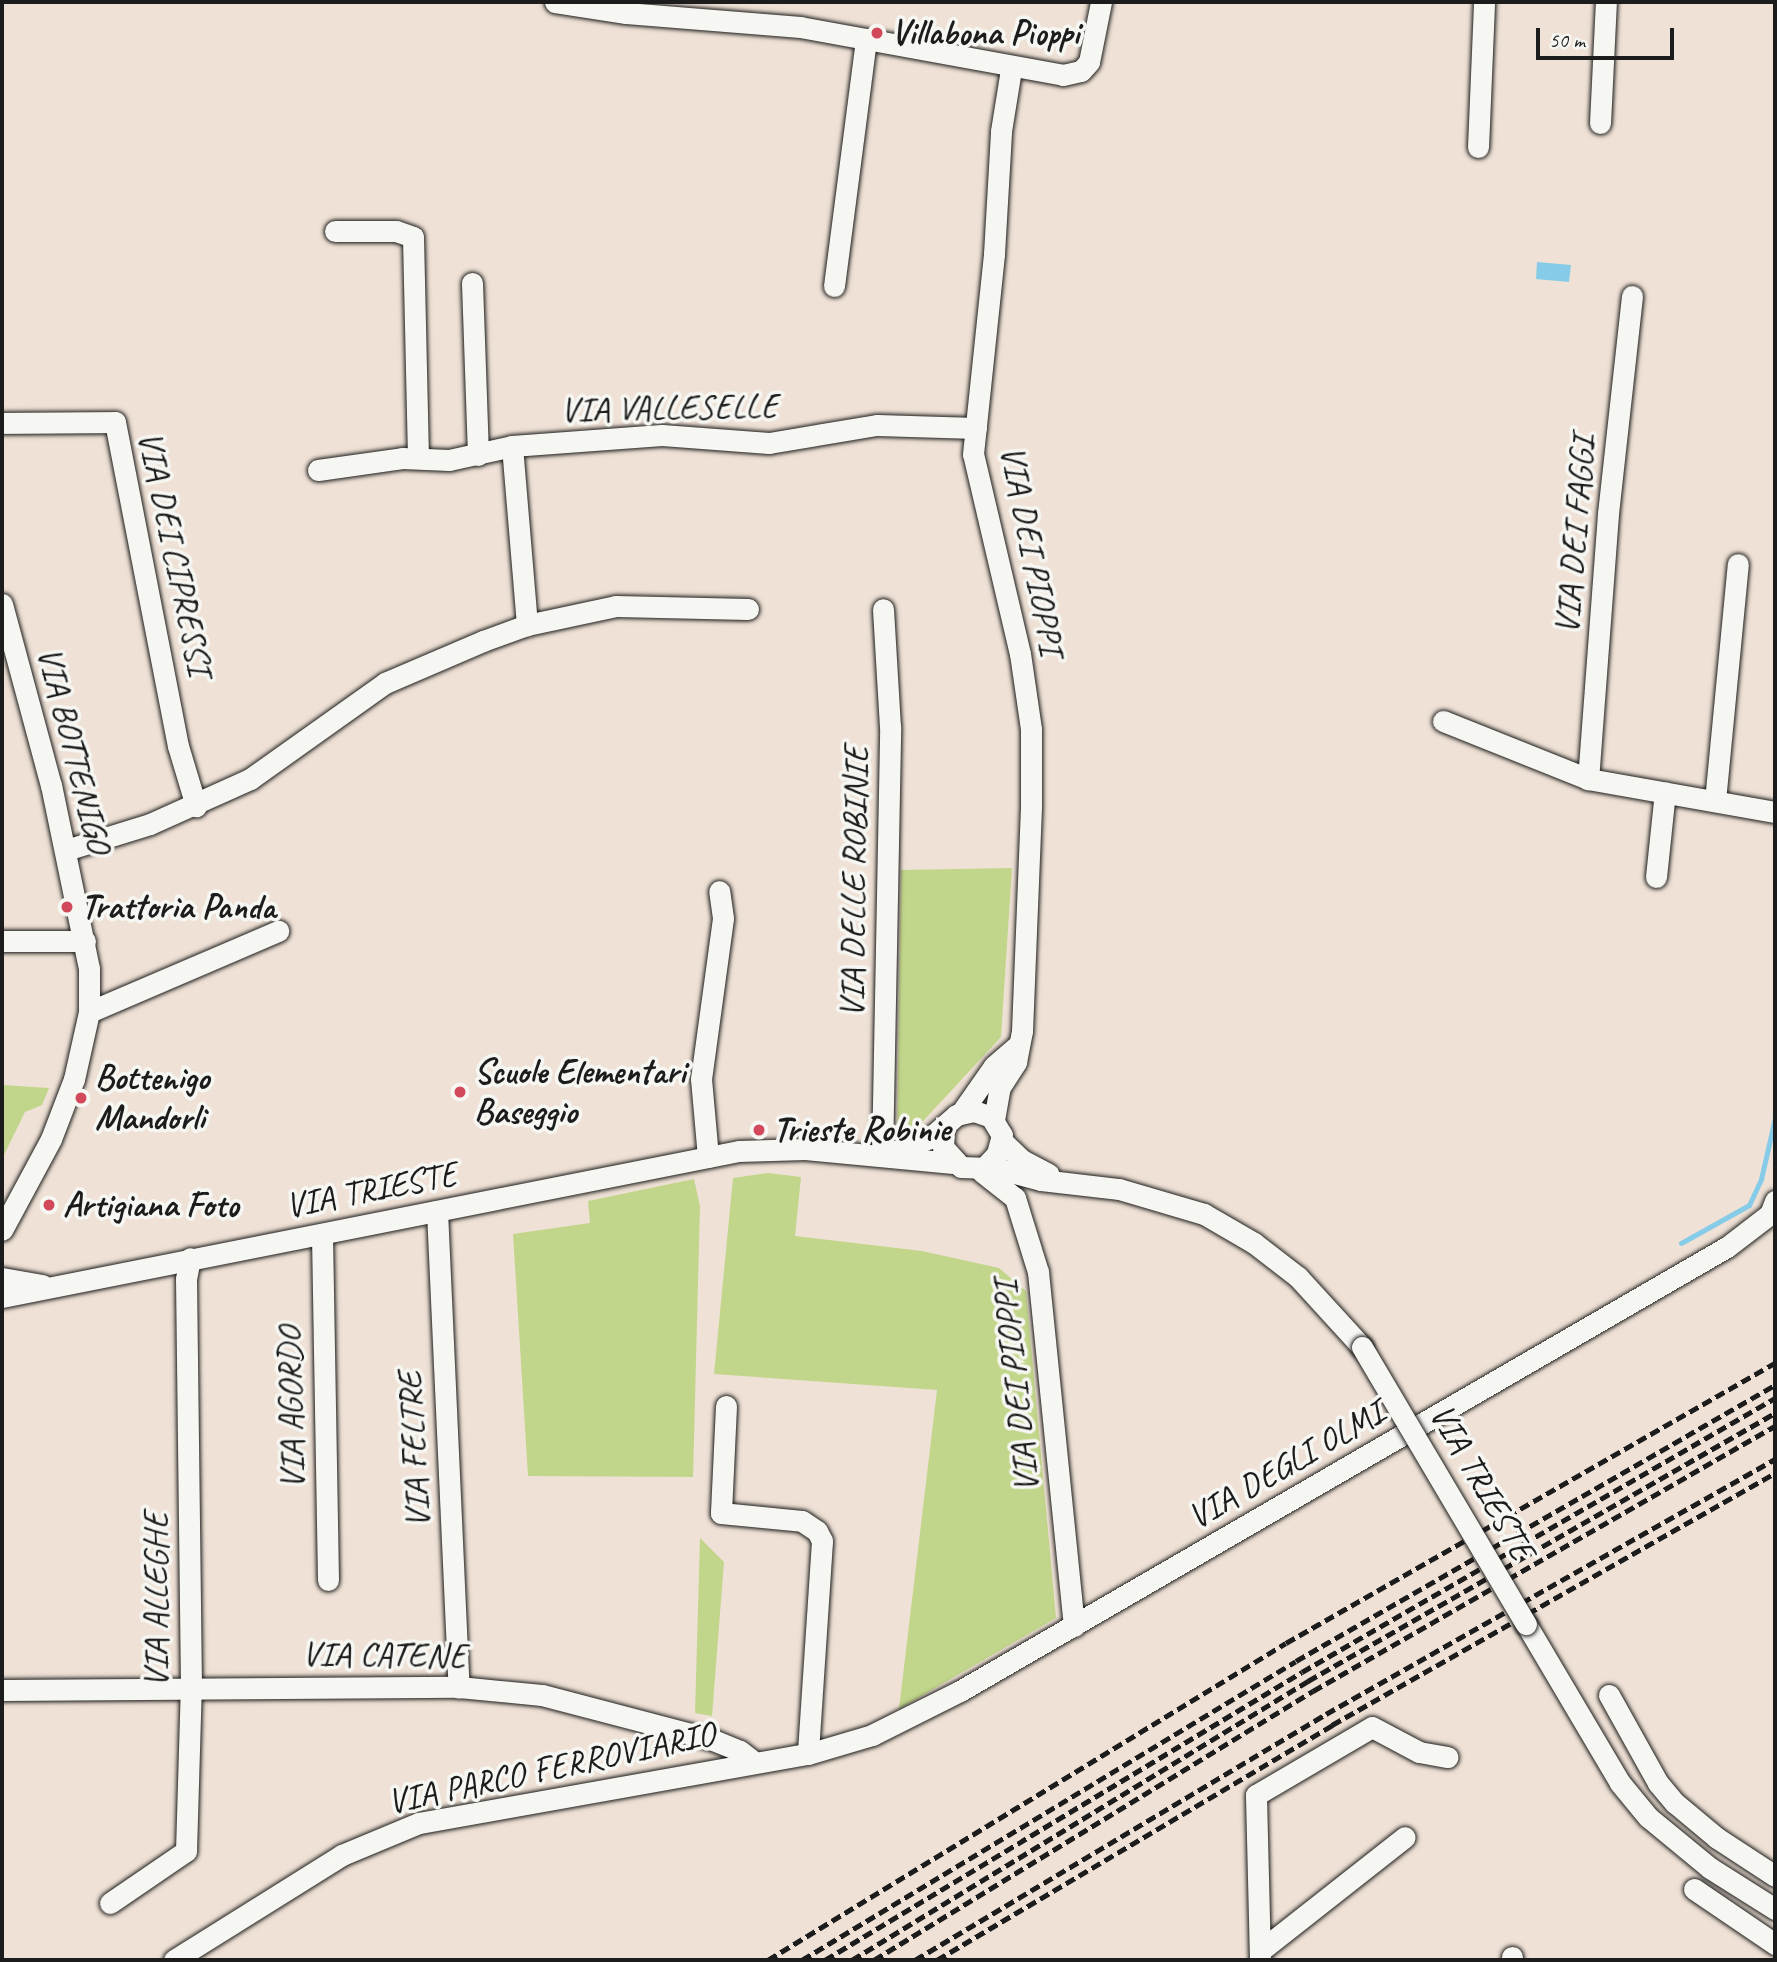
<!DOCTYPE html>
<html>
<head>
<meta charset="utf-8">
<style>
	body { margin:0 }
	#map { position:relative; width:1777px; height:1962px; overflow:hidden; background:#efe1d5; font-family:Caveat,sans-serif }
	div>[style] { position:absolute }
	[style*='--x'] { left:calc(var(--x)*1px); top:calc(var(--y)*1px); width:calc(var(--w)*1px); rotate:calc(var(--a)*1deg) }
	.green>* { inset:0; background:#c2d68b }
	.water>* { inset:0; background:#86cbe7 }
	.stream>* { height:5px; margin:-2.5px; padding:0 2.5px; transform-origin:2.5px; border-radius:2.5px; background:#86cbe7 }
	.roads { filter:drop-shadow(0 0 2px #1c1c1c) drop-shadow(0 0 2px #1c1c1c) }
	.minor>* { height:21px; margin:-10.5px; padding:0 10.5px; transform-origin:10.5px; border-radius:10.5px; background:#f6f6f2 }
	.rail>* { height:5px; margin-top:-2.5px; transform-origin:0; background:repeating-linear-gradient(90deg,#1c1c1c 0 10px,transparent 0 15px) }
	.bridges { filter:drop-shadow(0 0 2px #1c1c1c) drop-shadow(0 0 2px #1c1c1c) }
	.minor-bridge>* { height:21px; margin:-10.5px; padding:0 10.5px; transform-origin:10.5px; border-radius:10.5px; background:#f6f6f2 }
	.dots>* { width:19px; height:19px; translate:-50% -50%; box-sizing:border-box; border:4px solid #f6f6f2; border-radius:50% }
	span { translate:-50% -50%; white-space:nowrap; text-align:center; line-height:1.15; -webkit-text-stroke:7px #f6f6f2; paint-order:stroke }
	.poi-label { font-size:35px; color:#1c1c1c; font-weight:700 }
	.left { translate:0 -50%; text-align:left }
	.street-label { font-size:35px; color:#1c1c1c }
	.frame { position:absolute; inset:0; border:4px solid #1c1c1c; pointer-events:none }
	.scale { position:absolute; left:1536px; top:28px; width:138px; height:32px; box-sizing:border-box; border:4px solid #1c1c1c; border-top:0; padding-left:9px; font-size:21px; line-height:24px; white-space:nowrap; color:#1c1c1c; -webkit-text-stroke:5px #f6f6f2; paint-order:stroke }
</style>
</head>
<body>
<div id="map">
	<div class="green">
		<i style="clip-path:polygon(1012px 868px,1001px 1037px,925px 1119px,910px 1132px,897px 1134px,901px 870px)"></i>
		<i style="clip-path:polygon(2px 1085px,49px 1088px,42px 1105px,25px 1112px,2px 1159px)"></i>
		<i style="clip-path:polygon(768px 1173px,801px 1177px,795px 1236px,922px 1251px,999px 1268px,1026px 1291px,1056px 1618px,899px 1709px,937px 1390px,714px 1374px,733px 1178px)"></i>
		<i style="clip-path:polygon(694px 1179px,700px 1206px,693px 1477px,528px 1476px,513px 1234px,590px 1223px,588px 1201px)"></i>
		<i style="clip-path:polygon(700px 1538px,724px 1562px,712px 1716px,695px 1713px)"></i>
	</div>
	<div class="water">
		<i style="clip-path:polygon(1537px 262px,1571px 265px,1569px 282px,1536px 279px)"></i>
	</div>
	<div class="stream">
		<i style="--x:1681;--y:1243;--w:78;--a:-29.2"></i>
		<i style="--x:1749;--y:1205;--w:29;--a:-65"></i>
		<i style="--x:1761;--y:1179;--w:63;--a:-77.1"></i>
	</div>
	<div class="roads">
		<div class="minor">
			<i style="--x:555;--y:2;--w:72;--a:8.8"></i>
			<i style="--x:626;--y:13;--w:175;--a:4.6"></i>
			<i style="--x:800;--y:27;--w:267;--a:10.3"></i>
			<i style="--x:1063;--y:75;--w:18;--a:-13"></i>
			<i style="--x:1081;--y:71;--w:12;--a:-48"></i>
			<i style="--x:1089;--y:62;--w:61;--a:-78.7"></i>
			<i style="--x:1600;--y:123;--w:121;--a:-87.2"></i>
			<i style="--x:1478;--y:147;--w:145;--a:-87.6"></i>
			<i style="--x:335;--y:231;--w:61;--a:0"></i>
			<i style="--x:396;--y:231;--w:18;--a:19"></i>
			<i style="--x:413;--y:237;--w:221;--a:88.7"></i>
			<i style="--x:472;--y:283;--w:172;--a:88"></i>
			<i style="--x:834;--y:286;--w:249;--a:-82.6"></i>
			<i style="--x:1632;--y:296;--w:219;--a:96.3"></i>
			<i style="--x:1608;--y:514;--w:266;--a:94.3"></i>
			<i style="--x:1588;--y:779;--w:190;--a:10"></i>
			<i style="--x:2;--y:423;--w:113;--a:-0.5"></i>
			<i style="--x:115;--y:422;--w:330;--a:79"></i>
			<i style="--x:178;--y:746;--w:63;--a:73.3"></i>
			<i style="--x:512;--y:446;--w:180;--a:85.2"></i>
			<i style="--x:318;--y:470;--w:85;--a:-8.1"></i>
			<i style="--x:402;--y:458;--w:47;--a:2.4"></i>
			<i style="--x:449;--y:460;--w:65;--a:-12.5"></i>
			<i style="--x:512;--y:446;--w:150;--a:-4.2"></i>
			<i style="--x:662;--y:435;--w:107;--a:4.3"></i>
			<i style="--x:769;--y:443;--w:109;--a:-9.5"></i>
			<i style="--x:877;--y:425;--w:99;--a:1.7"></i>
			<i style="--x:2;--y:604;--w:188;--a:74.9"></i>
			<i style="--x:51;--y:785;--w:187;--a:78.3"></i>
			<i style="--x:89;--y:968;--w:44;--a:90"></i>
			<i style="--x:89;--y:1012;--w:69;--a:102.6"></i>
			<i style="--x:74;--y:1079;--w:64;--a:111"></i>
			<i style="--x:51;--y:1139;--w:103;--a:118.3"></i>
			<i style="--x:1443;--y:721;--w:156;--a:21.8"></i>
			<i style="--x:1715;--y:801;--w:238;--a:-84.5"></i>
			<i style="--x:66;--y:850;--w:88;--a:-17.2"></i>
			<i style="--x:150;--y:824;--w:110;--a:-24.2"></i>
			<i style="--x:250;--y:779;--w:166;--a:-35.4"></i>
			<i style="--x:385;--y:683;--w:107;--a:-23.2"></i>
			<i style="--x:483;--y:641;--w:47;--a:-20"></i>
			<i style="--x:527;--y:625;--w:91;--a:-12.1"></i>
			<i style="--x:616;--y:606;--w:132;--a:1.3"></i>
			<i style="--x:1656;--y:877;--w:85;--a:-84"></i>
			<i style="--x:2;--y:941;--w:83;--a:0"></i>
			<i style="--x:89;--y:1012;--w:206;--a:-23.2"></i>
			<i style="--x:961;--y:1113;--w:57;--a:-54.9"></i>
			<i style="--x:994;--y:1066;--w:33;--a:-41"></i>
			<i style="--x:994;--y:1120;--w:34;--a:-80"></i>
			<i style="--x:1000;--y:1087;--w:30;--a:-57"></i>
			<i style="--x:1016;--y:1062;--w:32;--a:-79"></i>
			<i style="--x:1022;--y:1031;--w:225;--a:-87.7"></i>
			<i style="--x:1031;--y:806;--w:77;--a:-90"></i>
			<i style="--x:1031;--y:729;--w:76;--a:-98.3"></i>
			<i style="--x:1020;--y:654;--w:205;--a:-103.2"></i>
			<i style="--x:973;--y:454;--w:201;--a:-84"></i>
			<i style="--x:994;--y:254;--w:123;--a:-86.7"></i>
			<i style="--x:1001;--y:131;--w:63;--a:-80.8"></i>
			<i style="--x:944;--y:1129;--w:18;--a:93"></i>
			<i style="--x:943;--y:1147;--w:27;--a:48"></i>
			<i style="--x:961;--y:1167;--w:35;--a:2"></i>
			<i style="--x:996;--y:1168;--w:47;--a:14.9"></i>
			<i style="--x:1041;--y:1180;--w:79;--a:6.6"></i>
			<i style="--x:1119;--y:1189;--w:89;--a:16.4"></i>
			<i style="--x:1204;--y:1214;--w:58;--a:30.1"></i>
			<i style="--x:1254;--y:1243;--w:56;--a:37.7"></i>
			<i style="--x:1298;--y:1277;--w:95;--a:47.6"></i>
			<i style="--x:1001;--y:1140;--w:29;--a:44"></i>
			<i style="--x:1022;--y:1160;--w:30;--a:28"></i>
			<i style="--x:882;--y:1156;--w:429;--a:-88.9"></i>
			<i style="--x:890;--y:727;--w:118;--a:-93.4"></i>
			<i style="--x:882;--y:1156;--w:51;--a:-20.6"></i>
			<i style="--x:930;--y:1138;--w:35;--a:-41"></i>
			<i style="--x:956;--y:1115;--w:18;--a:-13"></i>
			<i style="--x:974;--y:1111;--w:18;--a:19"></i>
			<i style="--x:991;--y:1117;--w:21;--a:59"></i>
			<i style="--x:1002;--y:1135;--w:20;--a:105"></i>
			<i style="--x:997;--y:1154;--w:16;--a:133"></i>
			<i style="--x:708;--y:1157;--w:78;--a:-95.1"></i>
			<i style="--x:701;--y:1079;--w:162;--a:-82.2"></i>
			<i style="--x:723;--y:918;--w:27;--a:-98"></i>
			<i style="--x:982;--y:1172;--w:42;--a:38.2"></i>
			<i style="--x:1015;--y:1198;--w:77;--a:72.7"></i>
			<i style="--x:1038;--y:1272;--w:356;--a:84.2"></i>
			<i style="--x:437;--y:1211;--w:477;--a:87.4"></i>
			<i style="--x:322;--y:1235;--w:345;--a:89"></i>
			<i style="--x:2;--y:1278;--w:41;--a:9.9"></i>
			<i style="--x:2;--y:1297;--w:751;--a:-11.21"></i>
			<i style="--x:739;--y:1151;--w:66;--a:-1.7"></i>
			<i style="--x:805;--y:1149;--w:149;--a:5.4"></i>
			<i style="--x:726;--y:1406;--w:107;--a:92.7"></i>
			<i style="--x:721;--y:1513;--w:81;--a:5.6"></i>
			<i style="--x:802;--y:1521;--w:18;--a:34"></i>
			<i style="--x:817;--y:1531;--w:11;--a:63"></i>
			<i style="--x:822;--y:1541;--w:213;--a:93.8"></i>
			<i style="--x:1526;--y:1624;--w:185;--a:59.4"></i>
			<i style="--x:1620;--y:1783;--w:44;--a:50.5"></i>
			<i style="--x:1648;--y:1817;--w:80;--a:39.4"></i>
			<i style="--x:1710;--y:1868;--w:77;--a:32.2"></i>
			<i style="--x:2;--y:1690;--w:457;--a:-0.4"></i>
			<i style="--x:459;--y:1687;--w:83;--a:5.5"></i>
			<i style="--x:542;--y:1695;--w:177;--a:14.7"></i>
			<i style="--x:713;--y:1740;--w:29;--a:22"></i>
			<i style="--x:740;--y:1751;--w:16;--a:38"></i>
			<i style="--x:1609;--y:1695;--w:101;--a:60.9"></i>
			<i style="--x:1658;--y:1783;--w:26;--a:50"></i>
			<i style="--x:1675;--y:1803;--w:55;--a:39.8"></i>
			<i style="--x:1717;--y:1838;--w:69;--a:33.2"></i>
			<i style="--x:1694;--y:1889;--w:98;--a:34.2"></i>
			<i style="--x:110;--y:1903;--w:92;--a:-34.4"></i>
			<i style="--x:186;--y:1851;--w:164;--a:-88.3"></i>
			<i style="--x:191;--y:1687;--w:408;--a:-90.7"></i>
			<i style="--x:186;--y:1279;--w:21;--a:-79"></i>
			<i style="--x:1260;--y:1951;--w:184;--a:-38.2"></i>
			<i style="--x:174;--y:1960;--w:198;--a:-32"></i>
			<i style="--x:342;--y:1855;--w:83;--a:-22.6"></i>
			<i style="--x:419;--y:1823;--w:395;--a:-10.1"></i>
			<i style="--x:808;--y:1754;--w:67;--a:-16.5"></i>
			<i style="--x:872;--y:1735;--w:98;--a:-26.6"></i>
			<i style="--x:960;--y:1691;--w:886;--a:-30.07"></i>
			<i style="--x:1727;--y:1247;--w:54;--a:-37.5"></i>
			<i style="--x:1770;--y:1214;--w:14;--a:-69"></i>
			<i style="--x:1260;--y:1960;--w:165;--a:-91.4"></i>
			<i style="--x:1256;--y:1795;--w:134;--a:-30.4"></i>
			<i style="--x:1372;--y:1727;--w:53;--a:28"></i>
			<i style="--x:1419;--y:1752;--w:29;--a:10"></i>
			<i style="--x:1512;--y:1960;--w:3;--a:-90"></i>
		</div>
	</div>
	<div class="rail">
		<i style="--x:768;--y:1960;--w:607;--a:-31.47"></i>
		<i style="--x:1286;--y:1643;--w:563;--a:-29.8"></i>
		<i style="--x:802;--y:1960;--w:577;--a:-31.18"></i>
		<i style="--x:1296;--y:1661;--w:553;--a:-29.95"></i>
		<i style="--x:825;--y:1960;--w:557;--a:-31.12"></i>
		<i style="--x:1302;--y:1672;--w:547;--a:-30.08"></i>
		<i style="--x:852;--y:1960;--w:535;--a:-31.46"></i>
		<i style="--x:1308;--y:1681;--w:538;--a:-29.85"></i>
		<i style="--x:874;--y:1960;--w:515;--a:-31.5"></i>
		<i style="--x:1313;--y:1691;--w:533;--a:-29.84"></i>
		<i style="--x:915;--y:1960;--w:479;--a:-30.9"></i>
		<i style="--x:1326;--y:1714;--w:516;--a:-29.59"></i>
		<i style="--x:937;--y:1960;--w:460;--a:-30.7"></i>
		<i style="--x:1332;--y:1725;--w:510;--a:-29.63"></i>
	</div>
	<div class="bridges">
		<div class="minor-bridge">
			<i style="--x:1362;--y:1347;--w:322;--a:59.4"></i>
		</div>
	</div>
	<div class="dots">
		<i style="left:877px;top:33px;background:#d1495b"></i>
		<i style="left:67px;top:907px;background:#d1495b"></i>
		<i style="left:460px;top:1092px;background:#d1495b"></i>
		<i style="left:81px;top:1098px;background:#d1495b"></i>
		<i style="left:759px;top:1130px;background:#d1495b"></i>
		<i style="left:49px;top:1205px;background:#d1495b"></i>
	</div>
	<div class="poi-label">
		<span class="left" style="left:891px;top:33px">Villabona Pioppi</span>
		<span class="left" style="left:81px;top:907px">Trattoria Panda</span>
		<span class="left" style="left:474px;top:1092px">Scuole Elementari<br>Baseggio</span>
		<span class="left" style="left:95px;top:1098px">Bottenigo<br>Mandorli</span>
		<span class="left" style="left:773px;top:1130px">Trieste Robinie</span>
		<span class="left" style="left:63px;top:1205px">Artigiana Foto</span>
	</div>
	<div class="street-label">
		<span style="left:669px;top:408px;rotate:-1deg">VIA VALLESELLE</span>
		<span style="left:1575px;top:535px;rotate:-85deg">VIA DEI FAGGI</span>
		<span style="left:1032px;top:550px;rotate:79deg">VIA DEI PIOPPI</span>
		<span style="left:175px;top:553px;rotate:78deg">VIA DEI CIPRESSI</span>
		<span style="left:74px;top:750px;rotate:76deg">VIA BOTTENIGO</span>
		<span style="left:854px;top:882px;rotate:-89deg">VIA DELLE ROBINIE</span>
		<span style="left:371px;top:1190px;rotate:-11deg">VIA TRIESTE</span>
		<span style="left:1016px;top:1387px;rotate:-96deg">VIA DEI PIOPPI</span>
		<span style="left:291px;top:1408px;rotate:-91deg">VIA AGORDO</span>
		<span style="left:414px;top:1450px;rotate:-93deg">VIA FELTRE</span>
		<span style="left:1286px;top:1465px;rotate:-30deg">VIA DEGLI OLMI</span>
		<span style="left:1482px;top:1482px;rotate:60deg">VIA TRIESTE</span>
		<span style="left:156px;top:1600px;rotate:-90deg">VIA ALLEGHE</span>
		<span style="left:384px;top:1655px;rotate:1deg">VIA CATENE</span>
		<span style="left:551px;top:1768px;rotate:-12deg">VIA PARCO FERROVIARIO</span>
	</div>
	<div class="frame"></div>
	<div class="scale">50 m</div>
</div>
</body>
</html>
